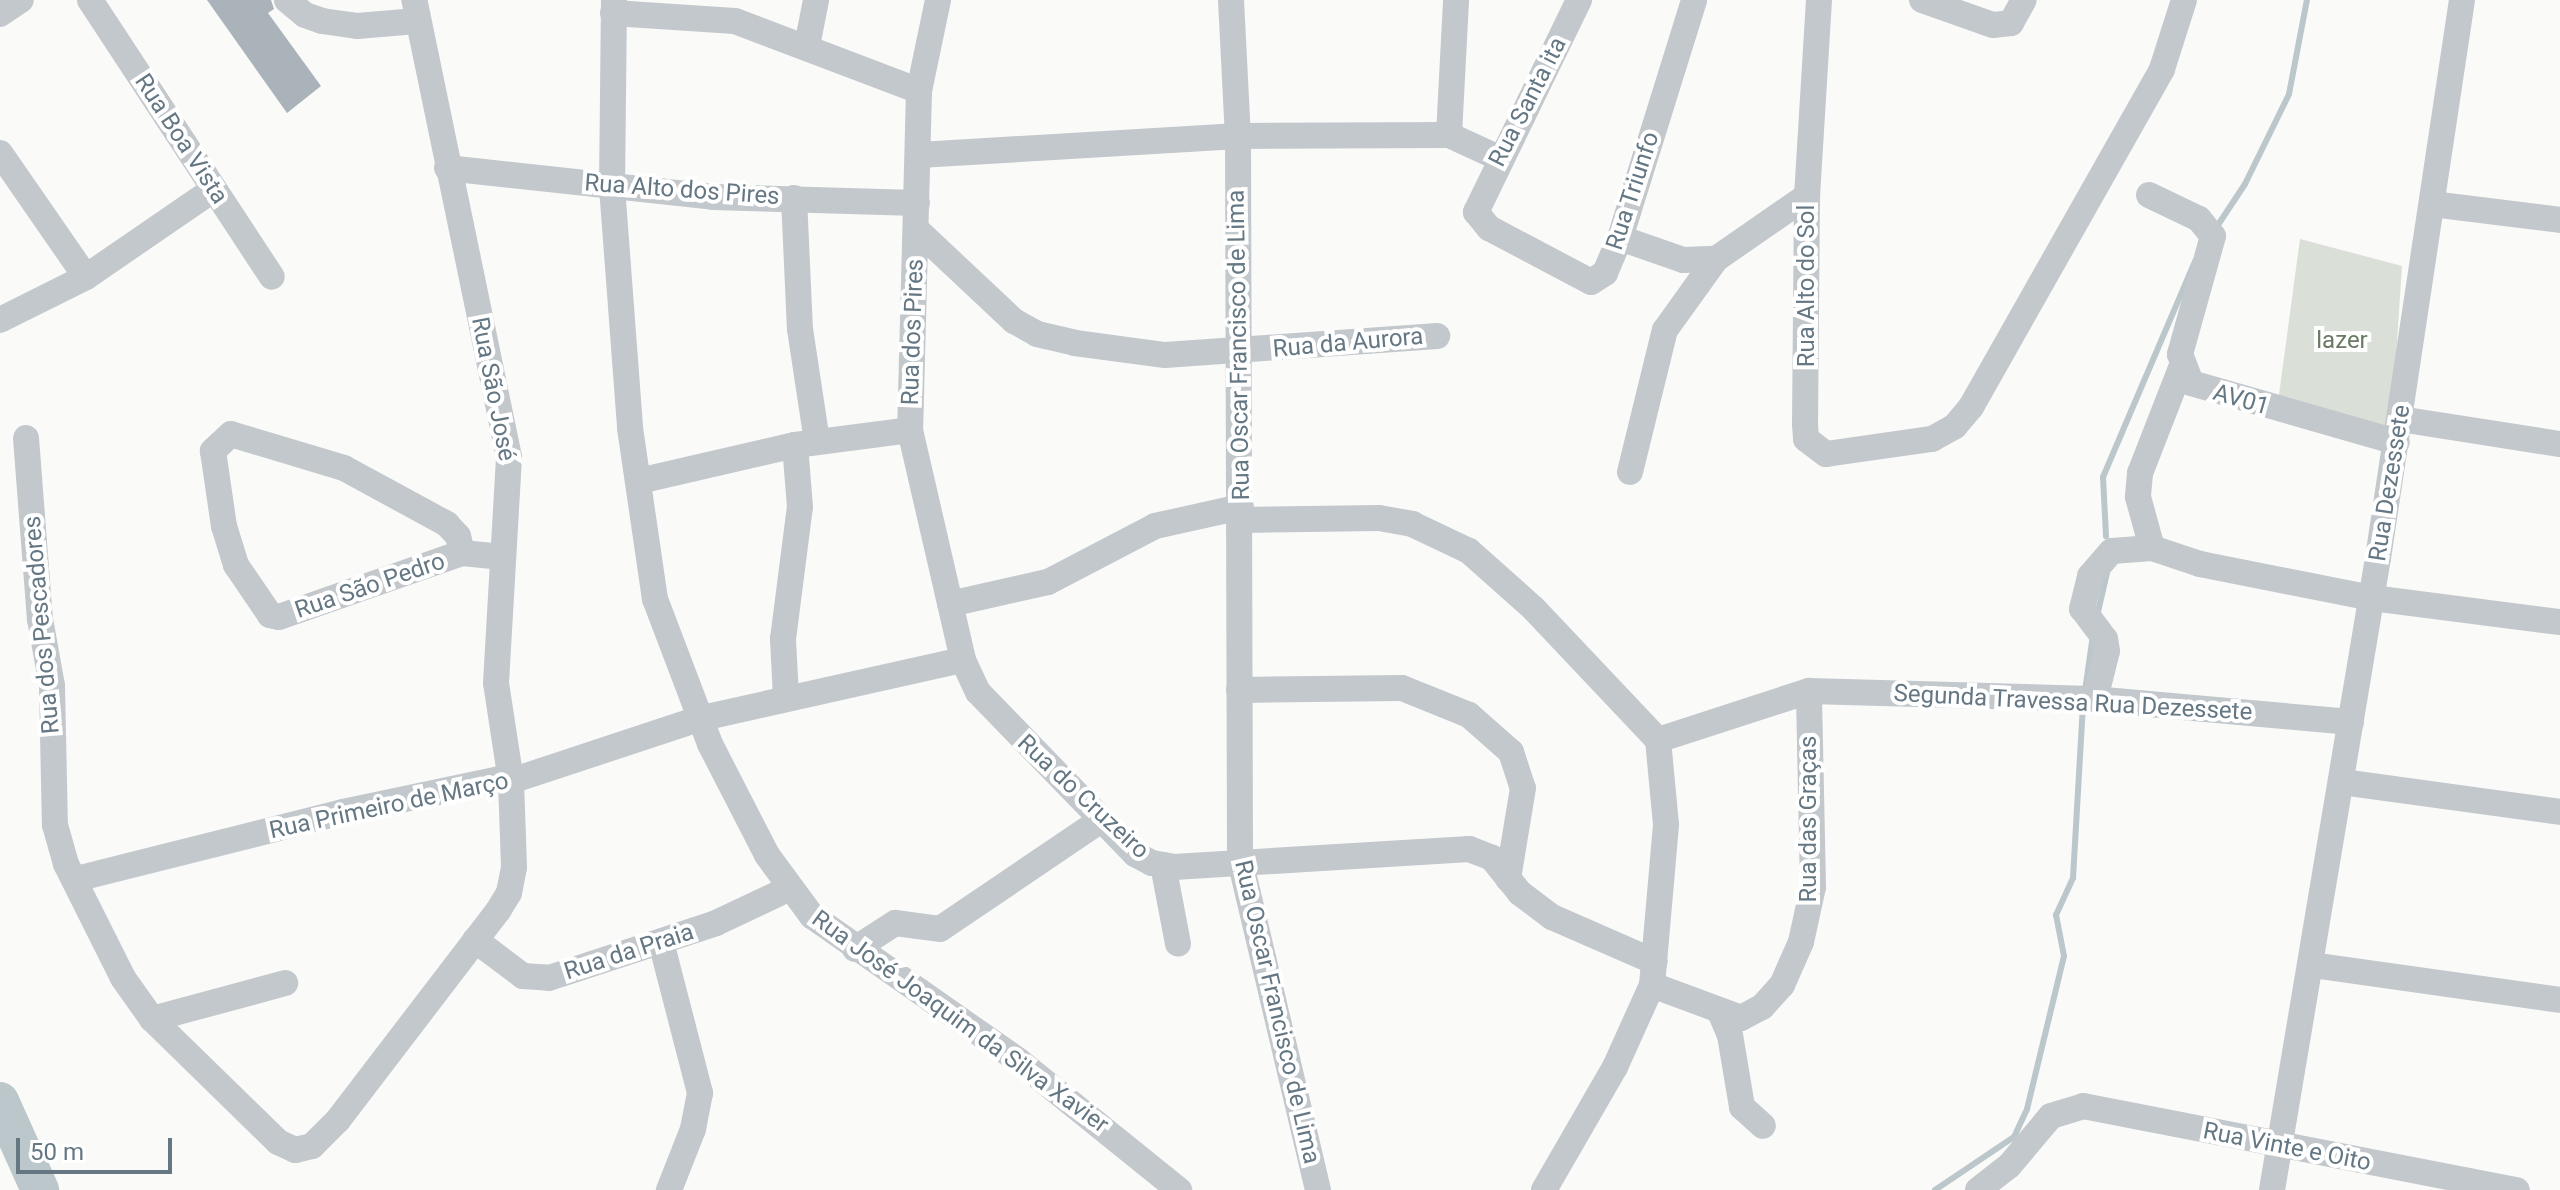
<!DOCTYPE html>
<html>
<head>
<meta charset="utf-8">
<style>
	body { margin:0 }
	#map { position:relative; width:2560px; height:1190px; overflow:hidden; background:#fafaf8; font-family:Roboto,sans-serif }
	div>[style] { position:absolute }
	[style*='--x'] { left:calc(var(--x)*1px); top:calc(var(--y)*1px); width:calc(var(--w)*1px); rotate:calc(var(--a)*1deg) }
	.green>* { inset:0; background:#dadfd7 }
	.stream>* { height:6px; margin:-3px; padding:0 3px; transform-origin:3px; border-radius:3px; background:#bbc7cb }
	.river>* { height:38px; margin:-19px; padding:0 19px; transform-origin:19px; border-radius:19px; background:#bbc7cb }
	.building>* { inset:0; background:#aab3b9 }
	.minor>* { height:26px; margin:-13px; padding:0 13px; transform-origin:13px; border-radius:13px; background:#c3c8cc }
	span { translate:-50% -50%; white-space:nowrap; text-align:center; line-height:1.15; -webkit-text-stroke:8px #fff; paint-order:stroke }
	.street-label { font-size:24px; color:#647783 }
	.park-label { font-size:24px; color:#697a63 }
	.scale { position:absolute; left:16px; top:1138px; width:156px; height:36px; box-sizing:border-box; border:4px solid #647783; border-top:0; padding-left:10px; font-size:24px; line-height:28px; white-space:nowrap; color:#647783; -webkit-text-stroke:6px #fff; paint-order:stroke }
</style>
</head>
<body>
<div id="map">
	<div class="green">
		<i style="clip-path:polygon(2300px 239px,2402px 266px,2391px 434px,2278px 402px)"></i>
	</div>
	<div class="stream">
		<i style="--x:2216;--y:228;--w:53;--a:-56.6"></i>
		<i style="--x:2245;--y:184;--w:100;--a:-63.9"></i>
		<i style="--x:2289;--y:94;--w:96;--a:-79.2"></i>
		<i style="--x:2106;--y:536;--w:59;--a:-92.9"></i>
		<i style="--x:2103;--y:477;--w:235;--a:-66.9"></i>
		<i style="--x:2097;--y:616;--w:44;--a:-76.9"></i>
		<i style="--x:2085;--y:691;--w:57;--a:-81.9"></i>
		<i style="--x:1935;--y:1190;--w:95;--a:-33.9"></i>
		<i style="--x:2014;--y:1137;--w:31;--a:-65"></i>
		<i style="--x:2027;--y:1109;--w:157;--a:-76.4"></i>
		<i style="--x:2064;--y:956;--w:42;--a:-101"></i>
		<i style="--x:2056;--y:915;--w:41;--a:-65.3"></i>
		<i style="--x:2073;--y:878;--w:172;--a:-86.7"></i>
	</div>
	<div class="river">
		<i style="--x:0;--y:1101;--w:98;--a:65.8"></i>
	</div>
	<div class="building">
		<i style="clip-path:polygon(207px 0,271px 0,274px 9px,268px 13px,321px 86px,287px 113px)"></i>
	</div>
	<div class="minor">
		<i style="--x:90;--y:0;--w:331;--a:56.7"></i>
		<i style="--x:287;--y:0;--w:23;--a:40"></i>
		<i style="--x:305;--y:15;--w:18;--a:19"></i>
		<i style="--x:322;--y:21;--w:35;--a:8"></i>
		<i style="--x:357;--y:26;--w:60;--a:-4.8"></i>
		<i style="--x:614;--y:0;--w:187;--a:90.6"></i>
		<i style="--x:612;--y:187;--w:242;--a:85.7"></i>
		<i style="--x:630;--y:428;--w:173;--a:81.7"></i>
		<i style="--x:655;--y:599;--w:155;--a:69.2"></i>
		<i style="--x:710;--y:744;--w:125;--a:62.8"></i>
		<i style="--x:767;--y:855;--w:76;--a:53.6"></i>
		<i style="--x:812;--y:916;--w:253;--a:35"></i>
		<i style="--x:1019;--y:1061;--w:206;--a:38.9"></i>
		<i style="--x:938;--y:0;--w:93;--a:101.8"></i>
		<i style="--x:919;--y:91;--w:339;--a:91.5"></i>
		<i style="--x:910;--y:430;--w:236;--a:77"></i>
		<i style="--x:963;--y:660;--w:35;--a:65"></i>
		<i style="--x:978;--y:692;--w:226;--a:45.9"></i>
		<i style="--x:1135;--y:854;--w:19;--a:28"></i>
		<i style="--x:1152;--y:863;--w:22;--a:10"></i>
		<i style="--x:1174;--y:867;--w:296;--a:-3.5"></i>
		<i style="--x:1469;--y:849;--w:25;--a:21"></i>
		<i style="--x:1492;--y:858;--w:45;--a:51.3"></i>
		<i style="--x:1520;--y:893;--w:40;--a:37"></i>
		<i style="--x:1552;--y:917;--w:112;--a:23.6"></i>
		<i style="--x:1231;--y:0;--w:136;--a:87.1"></i>
		<i style="--x:1238;--y:136;--w:724;--a:89.84"></i>
		<i style="--x:1240;--y:860;--w:339;--a:76.7"></i>
		<i style="--x:1579;--y:0;--w:236;--a:115.9"></i>
		<i style="--x:1476;--y:212;--w:21;--a:51"></i>
		<i style="--x:1489;--y:228;--w:115;--a:27.9"></i>
		<i style="--x:1591;--y:282;--w:17;--a:-33"></i>
		<i style="--x:1605;--y:273;--w:38;--a:-67"></i>
		<i style="--x:1620;--y:238;--w:249;--a:-72.7"></i>
		<i style="--x:1819;--y:0;--w:196;--a:93.5"></i>
		<i style="--x:1807;--y:196;--w:228;--a:90.5"></i>
		<i style="--x:1805;--y:424;--w:15;--a:86"></i>
		<i style="--x:1806;--y:439;--w:25;--a:37"></i>
		<i style="--x:1826;--y:454;--w:107;--a:-8.1"></i>
		<i style="--x:1932;--y:439;--w:26;--a:-29"></i>
		<i style="--x:1955;--y:426;--w:25;--a:-50"></i>
		<i style="--x:1971;--y:407;--w:388;--a:-60.5"></i>
		<i style="--x:2162;--y:69;--w:72;--a:-72.3"></i>
		<i style="--x:1922;--y:0;--w:75;--a:19.4"></i>
		<i style="--x:1993;--y:25;--w:18;--a:-6"></i>
		<i style="--x:2011;--y:23;--w:26;--a:-61"></i>
		<i style="--x:613;--y:13;--w:122;--a:3.8"></i>
		<i style="--x:735;--y:21;--w:197;--a:20.8"></i>
		<i style="--x:0;--y:14;--w:25;--a:-34"></i>
		<i style="--x:807;--y:46;--w:47;--a:-78.9"></i>
		<i style="--x:1449;--y:135;--w:135;--a:-87"></i>
		<i style="--x:0;--y:153;--w:151;--a:55.3"></i>
		<i style="--x:919;--y:155;--w:320;--a:-3.4"></i>
		<i style="--x:1238;--y:136;--w:211;--a:-0.3"></i>
		<i style="--x:1449;--y:135;--w:55;--a:24.7"></i>
		<i style="--x:447;--y:168;--w:268;--a:6.2"></i>
		<i style="--x:713;--y:197;--w:204;--a:1.7"></i>
		<i style="--x:2149;--y:195;--w:55;--a:25.6"></i>
		<i style="--x:2199;--y:219;--w:22;--a:51"></i>
		<i style="--x:2213;--y:236;--w:123;--a:105.6"></i>
		<i style="--x:2180;--y:354;--w:31;--a:69"></i>
		<i style="--x:2191;--y:383;--w:214;--a:16"></i>
		<i style="--x:794;--y:198;--w:131;--a:87.4"></i>
		<i style="--x:800;--y:329;--w:114;--a:81.4"></i>
		<i style="--x:2432;--y:204;--w:129;--a:7.1"></i>
		<i style="--x:917;--y:230;--w:133;--a:43.2"></i>
		<i style="--x:1014;--y:321;--w:26;--a:29"></i>
		<i style="--x:1037;--y:334;--w:39;--a:13"></i>
		<i style="--x:1075;--y:343;--w:91;--a:7.6"></i>
		<i style="--x:1165;--y:355;--w:273;--a:-4"></i>
		<i style="--x:1620;--y:238;--w:67;--a:19.2"></i>
		<i style="--x:1683;--y:260;--w:33;--a:-2"></i>
		<i style="--x:1716;--y:259;--w:111;--a:-34.7"></i>
		<i style="--x:0;--y:320;--w:96;--a:-26.6"></i>
		<i style="--x:86;--y:277;--w:155;--a:-34.5"></i>
		<i style="--x:2181;--y:368;--w:113;--a:111.3"></i>
		<i style="--x:2140;--y:473;--w:24;--a:95"></i>
		<i style="--x:2138;--y:497;--w:53;--a:74.6"></i>
		<i style="--x:2152;--y:548;--w:51;--a:18.4"></i>
		<i style="--x:2200;--y:564;--w:175;--a:11.2"></i>
		<i style="--x:2372;--y:598;--w:190;--a:7.3"></i>
		<i style="--x:2400;--y:419;--w:162;--a:8.9"></i>
		<i style="--x:26;--y:438;--w:182;--a:85.6"></i>
		<i style="--x:40;--y:619;--w:68;--a:79.8"></i>
		<i style="--x:52;--y:686;--w:139;--a:88.8"></i>
		<i style="--x:55;--y:825;--w:41;--a:74.2"></i>
		<i style="--x:66;--y:864;--w:127;--a:63.4"></i>
		<i style="--x:123;--y:978;--w:50;--a:54.7"></i>
		<i style="--x:152;--y:1019;--w:176;--a:44.3"></i>
		<i style="--x:278;--y:1142;--w:19;--a:25"></i>
		<i style="--x:295;--y:1150;--w:17;--a:-13"></i>
		<i style="--x:312;--y:1146;--w:37;--a:-45"></i>
		<i style="--x:338;--y:1120;--w:263;--a:-52.6"></i>
		<i style="--x:498;--y:911;--w:21;--a:-59"></i>
		<i style="--x:509;--y:893;--w:26;--a:-79"></i>
		<i style="--x:514;--y:867;--w:86;--a:-92"></i>
		<i style="--x:511;--y:781;--w:99;--a:-98.7"></i>
		<i style="--x:496;--y:683;--w:226;--a:-86.7"></i>
		<i style="--x:509;--y:457;--w:467;--a:-101.7"></i>
		<i style="--x:1630;--y:472;--w:146;--a:-76.2"></i>
		<i style="--x:1665;--y:330;--w:87;--a:-54.3"></i>
		<i style="--x:639;--y:481;--w:160;--a:-13"></i>
		<i style="--x:795;--y:445;--w:116;--a:-7.4"></i>
		<i style="--x:1241;--y:520;--w:138;--a:-0.8"></i>
		<i style="--x:1379;--y:518;--w:34;--a:10"></i>
		<i style="--x:1412;--y:524;--w:63;--a:25.3"></i>
		<i style="--x:1469;--y:551;--w:87;--a:41.7"></i>
		<i style="--x:1534;--y:609;--w:180;--a:46.6"></i>
		<i style="--x:1658;--y:740;--w:85;--a:84.6"></i>
		<i style="--x:1666;--y:825;--w:161;--a:95"></i>
		<i style="--x:1652;--y:985;--w:90;--a:114.3"></i>
		<i style="--x:1615;--y:1067;--w:142;--a:120"></i>
		<i style="--x:462;--y:553;--w:17;--a:-103"></i>
		<i style="--x:458;--y:536;--w:16;--a:-133"></i>
		<i style="--x:447;--y:524;--w:117;--a:-151.5"></i>
		<i style="--x:344;--y:468;--w:118;--a:-163.3"></i>
		<i style="--x:231;--y:434;--w:25;--a:137"></i>
		<i style="--x:213;--y:451;--w:76;--a:81.7"></i>
		<i style="--x:224;--y:526;--w:41;--a:72.9"></i>
		<i style="--x:236;--y:565;--w:60;--a:55.8"></i>
		<i style="--x:270;--y:615;--w:9;--a:13"></i>
		<i style="--x:279;--y:617;--w:194;--a:-19.3"></i>
		<i style="--x:462;--y:553;--w:41;--a:5.6"></i>
		<i style="--x:950;--y:604;--w:100;--a:-12.7"></i>
		<i style="--x:1048;--y:582;--w:121;--a:-27.6"></i>
		<i style="--x:1155;--y:526;--w:88;--a:-12.5"></i>
		<i style="--x:1239;--y:690;--w:163;--a:-0.7"></i>
		<i style="--x:1402;--y:688;--w:72;--a:21.9"></i>
		<i style="--x:1469;--y:715;--w:56;--a:41.4"></i>
		<i style="--x:1511;--y:752;--w:38;--a:72"></i>
		<i style="--x:1523;--y:788;--w:92;--a:99.4"></i>
		<i style="--x:786;--y:697;--w:58;--a:-93"></i>
		<i style="--x:783;--y:639;--w:133;--a:-82.7"></i>
		<i style="--x:800;--y:507;--w:62;--a:-94.6"></i>
		<i style="--x:2095;--y:699;--w:49;--a:-76"></i>
		<i style="--x:2107;--y:651;--w:12;--a:-99"></i>
		<i style="--x:2105;--y:639;--w:38;--a:-127"></i>
		<i style="--x:2082;--y:609;--w:34;--a:-76"></i>
		<i style="--x:2090;--y:576;--w:33;--a:-49"></i>
		<i style="--x:2112;--y:551;--w:40;--a:-4.3"></i>
		<i style="--x:1658;--y:740;--w:159;--a:-18"></i>
		<i style="--x:1809;--y:691;--w:284;--a:1.6"></i>
		<i style="--x:2093;--y:699;--w:259;--a:5.1"></i>
		<i style="--x:2342;--y:782;--w:220;--a:7.8"></i>
		<i style="--x:1163;--y:865;--w:80;--a:79.2"></i>
		<i style="--x:76;--y:879;--w:275;--a:-14.1"></i>
		<i style="--x:343;--y:812;--w:159;--a:-11.9"></i>
		<i style="--x:499;--y:779;--w:12;--a:9"></i>
		<i style="--x:511;--y:781;--w:197;--a:-18.3"></i>
		<i style="--x:698;--y:719;--w:271;--a:-12.6"></i>
		<i style="--x:475;--y:940;--w:60;--a:36.9"></i>
		<i style="--x:523;--y:976;--w:26;--a:4"></i>
		<i style="--x:549;--y:978;--w:176;--a:-18.2"></i>
		<i style="--x:716;--y:923;--w:80;--a:-25.3"></i>
		<i style="--x:661;--y:942;--w:156;--a:75.5"></i>
		<i style="--x:700;--y:1093;--w:37;--a:101"></i>
		<i style="--x:693;--y:1129;--w:66;--a:111.5"></i>
		<i style="--x:855;--y:949;--w:48;--a:-33"></i>
		<i style="--x:895;--y:923;--w:45;--a:7.6"></i>
		<i style="--x:940;--y:929;--w:194;--a:-34.1"></i>
		<i style="--x:2312;--y:965;--w:250;--a:8"></i>
		<i style="--x:1652;--y:985;--w:95;--a:20.3"></i>
		<i style="--x:1741;--y:1018;--w:24;--a:-28"></i>
		<i style="--x:1762;--y:1007;--w:30;--a:-48"></i>
		<i style="--x:1782;--y:985;--w:47;--a:-66.2"></i>
		<i style="--x:1801;--y:942;--w:56;--a:-77.7"></i>
		<i style="--x:1813;--y:887;--w:196;--a:-91.2"></i>
		<i style="--x:1720;--y:1012;--w:25;--a:67"></i>
		<i style="--x:1730;--y:1035;--w:73;--a:80.5"></i>
		<i style="--x:1742;--y:1107;--w:28;--a:42"></i>
		<i style="--x:152;--y:1019;--w:138;--a:-15.1"></i>
		<i style="--x:1978;--y:1190;--w:39;--a:-38"></i>
		<i style="--x:2009;--y:1166;--w:65;--a:-50"></i>
		<i style="--x:2051;--y:1116;--w:34;--a:-17"></i>
		<i style="--x:2083;--y:1106;--w:442;--a:11"></i>
		<i style="--x:2272;--y:1190;--w:641;--a:-80.48"></i>
		<i style="--x:2378;--y:558;--w:564;--a:-81.44"></i>
	</div>
	<div class="street-label">
		<span style="left:1528px;top:102px;rotate:-63deg">Rua Santa ita</span>
		<span style="left:181px;top:139px;rotate:57deg">Rua Boa Vista</span>
		<span style="left:682px;top:190px;rotate:4deg">Rua Alto dos Pires</span>
		<span style="left:1633px;top:191px;rotate:-72deg">Rua Triunfo</span>
		<span style="left:1807px;top:286px;rotate:-90deg">Rua Alto do Sol</span>
		<span style="left:913px;top:332px;rotate:-88deg">Rua dos Pires</span>
		<span style="left:1348px;top:343px;rotate:-5deg">Rua da Aurora</span>
		<span style="left:1239px;top:345px;rotate:-91deg">Rua Oscar Francisco de Lima</span>
		<span style="left:493px;top:389px;rotate:79deg">Rua São José</span>
		<span style="left:2241px;top:400px;rotate:16deg">AV01</span>
		<span style="left:2390px;top:483px;rotate:-81deg">Rua Dezessete</span>
		<span style="left:370px;top:586px;rotate:-19deg">Rua São Pedro</span>
		<span style="left:42px;top:625px;rotate:-95deg">Rua dos Pescadores</span>
		<span style="left:2073px;top:703px;rotate:3deg">Segunda Travessa Rua Dezessete</span>
		<span style="left:1083px;top:797px;rotate:43deg">Rua do Cruzeiro</span>
		<span style="left:389px;top:806px;rotate:-12deg">Rua Primeiro de Março</span>
		<span style="left:1809px;top:819px;rotate:-90deg">Rua das Graças</span>
		<span style="left:629px;top:952px;rotate:-18deg">Rua da Praia</span>
		<span style="left:1277px;top:1012px;rotate:77deg">Rua Oscar Francisco de Lima</span>
		<span style="left:960px;top:1022px;rotate:36deg">Rua José Joaquim da Silva Xavier</span>
		<span style="left:2287px;top:1147px;rotate:11deg">Rua Vinte e Oito</span>
	</div>
	<div class="park-label">
		<span style="left:2342px;top:341px">lazer</span>
	</div>
	<div class="scale">50 m</div>
</div>
</body>
</html>
